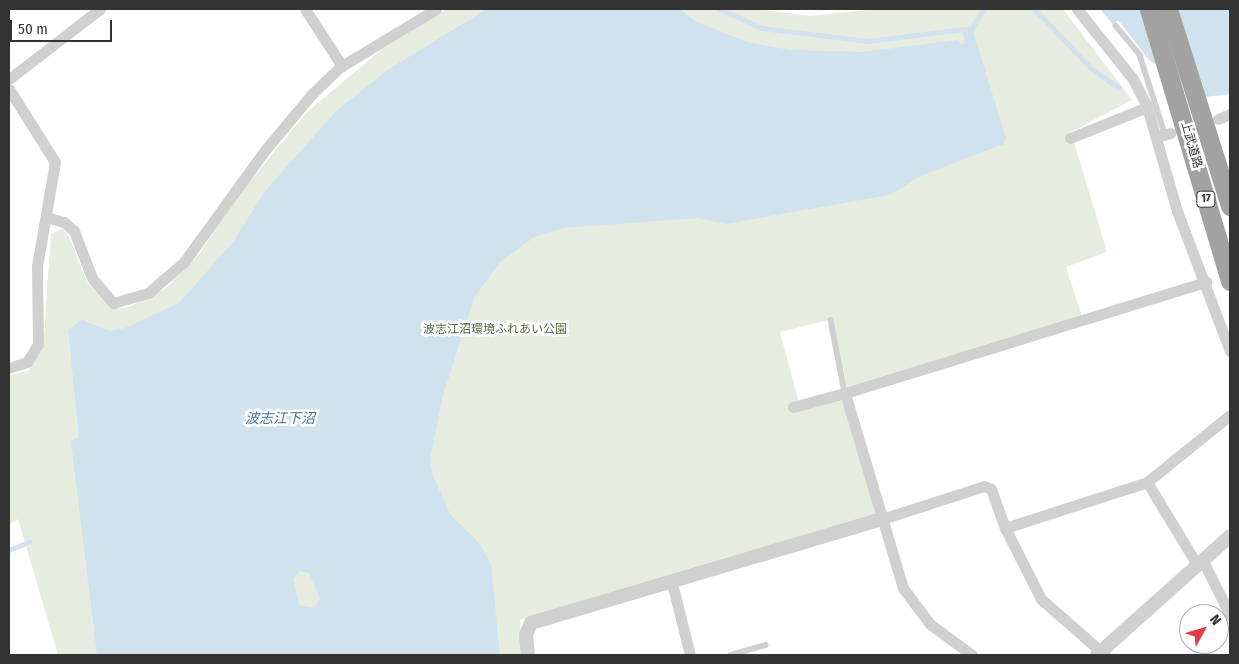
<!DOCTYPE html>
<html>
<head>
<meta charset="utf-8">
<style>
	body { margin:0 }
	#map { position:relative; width:1239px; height:664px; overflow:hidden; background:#fff; font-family:"Fira Sans Condensed","Noto Sans JP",sans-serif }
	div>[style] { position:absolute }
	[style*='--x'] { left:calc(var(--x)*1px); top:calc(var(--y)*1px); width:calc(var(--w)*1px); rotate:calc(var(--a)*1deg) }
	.green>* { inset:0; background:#e6ecdf }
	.water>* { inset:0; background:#cfe2ee }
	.stream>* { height:4.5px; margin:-2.25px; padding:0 2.25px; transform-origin:2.25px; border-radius:2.25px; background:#cfe2ee }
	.service>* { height:5.5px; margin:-2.75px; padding:0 2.75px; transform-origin:2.75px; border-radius:2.75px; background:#d0d0d0 }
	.minor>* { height:11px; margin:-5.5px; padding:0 5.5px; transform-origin:5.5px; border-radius:5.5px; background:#d0d0d0 }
	.tertiary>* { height:14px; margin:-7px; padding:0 7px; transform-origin:7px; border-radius:7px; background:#d0d0d0 }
	.trunk>* { height:19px; margin:-9.5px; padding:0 9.5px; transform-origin:9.5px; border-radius:9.5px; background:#a2a2a2 }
	span { translate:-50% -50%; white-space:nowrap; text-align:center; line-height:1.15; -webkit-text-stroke:5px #fff; paint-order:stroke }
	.shield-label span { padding:1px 4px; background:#fff; border:1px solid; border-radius:4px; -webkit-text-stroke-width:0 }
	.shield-label { font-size:11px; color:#333; font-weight:700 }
	.street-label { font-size:12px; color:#333 }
	.park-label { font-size:12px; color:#56703f }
	.water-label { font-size:14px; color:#3f7597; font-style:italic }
	.frame { position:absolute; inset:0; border:10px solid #333; pointer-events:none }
	.north { position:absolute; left:1179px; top:604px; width:50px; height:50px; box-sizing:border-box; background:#fff; border:1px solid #adadad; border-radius:50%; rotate:51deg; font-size:14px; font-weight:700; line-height:20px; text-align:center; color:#333 }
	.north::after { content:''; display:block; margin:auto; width:18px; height:22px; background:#e63946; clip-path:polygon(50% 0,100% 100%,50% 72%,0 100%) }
	.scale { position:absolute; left:10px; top:20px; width:102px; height:22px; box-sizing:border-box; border:2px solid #333; border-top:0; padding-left:6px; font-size:15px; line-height:18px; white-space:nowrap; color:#333; -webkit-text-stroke:4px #fff; paint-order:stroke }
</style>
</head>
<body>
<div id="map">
	<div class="green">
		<i style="clip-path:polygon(446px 9px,757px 9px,810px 16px,877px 9px,1063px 9px,1132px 100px,1071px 132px,1107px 252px,1066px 267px,1082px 317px,847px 387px,833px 319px,780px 332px,801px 410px,837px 398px,842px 402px,876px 510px,873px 517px,520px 620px,523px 655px,58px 655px,18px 519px,9px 525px,9px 375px,28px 371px,43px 348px,51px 234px,62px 229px,68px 234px,87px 282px,113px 309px,129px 307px,165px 289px,199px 254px,237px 197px,307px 112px,381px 50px)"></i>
	</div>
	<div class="water">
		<i style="clip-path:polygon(evenodd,487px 9px,679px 9px,697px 22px,747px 42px,790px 50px,862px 52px,959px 40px,960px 44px,965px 43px,962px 30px,972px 28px,1006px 138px,1004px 144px,923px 175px,889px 195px,726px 224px,698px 218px,564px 228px,534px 237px,500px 262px,474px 298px,443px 395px,430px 459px,433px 476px,450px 514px,479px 543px,491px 564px,500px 655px,97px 655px,71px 441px,79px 437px,68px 330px,82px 320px,109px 331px,125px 328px,179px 303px,233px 242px,265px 191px,337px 110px,389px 69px,487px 9px,299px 571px,309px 573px,320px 598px,314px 608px,299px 605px,293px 579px,299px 571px)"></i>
		<i style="clip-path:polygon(1100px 9px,1230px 9px,1230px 94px,1204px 97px,1187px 86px,1149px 60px,1118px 20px,1113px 25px)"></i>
	</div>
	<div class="stream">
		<i style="--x:720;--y:9;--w:46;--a:24.3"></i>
		<i style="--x:762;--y:28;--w:107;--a:7"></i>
		<i style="--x:868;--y:41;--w:105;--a:-7.1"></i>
		<i style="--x:972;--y:28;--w:22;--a:-60"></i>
		<i style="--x:1035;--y:9;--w:81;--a:46.5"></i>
		<i style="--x:1091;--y:68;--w:35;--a:35"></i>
		<i style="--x:9;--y:550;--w:22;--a:-22"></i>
	</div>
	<div class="service">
		<i style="--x:1116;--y:26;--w:38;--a:50"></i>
		<i style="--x:1140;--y:55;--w:83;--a:72.4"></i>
		<i style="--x:831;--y:320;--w:74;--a:79.1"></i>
		<i style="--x:731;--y:655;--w:36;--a:-16"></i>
	</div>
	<div class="minor">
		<i style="--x:305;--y:9;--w:68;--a:57"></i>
		<i style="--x:1077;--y:9;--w:90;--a:51.3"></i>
		<i style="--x:1133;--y:79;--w:31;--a:63"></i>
		<i style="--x:1147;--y:107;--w:108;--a:73.9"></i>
		<i style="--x:1177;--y:211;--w:150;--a:69.3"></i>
		<i style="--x:9;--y:79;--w:115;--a:-37.6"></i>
		<i style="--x:9;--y:89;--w:86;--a:57.8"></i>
		<i style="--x:55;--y:162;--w:106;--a:99.8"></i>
		<i style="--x:37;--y:266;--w:78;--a:89.3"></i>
		<i style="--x:38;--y:344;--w:21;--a:121"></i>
		<i style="--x:27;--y:362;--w:19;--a:162"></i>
		<i style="--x:1218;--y:119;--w:13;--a:-23"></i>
		<i style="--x:1157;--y:137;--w:14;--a:-17"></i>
		<i style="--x:1070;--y:138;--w:83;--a:-21.9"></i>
		<i style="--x:46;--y:217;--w:19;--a:16"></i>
		<i style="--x:64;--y:222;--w:13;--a:42"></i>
		<i style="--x:74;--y:231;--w:50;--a:69"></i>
		<i style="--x:92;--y:278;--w:33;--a:50"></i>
		<i style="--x:113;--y:303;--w:36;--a:-16"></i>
		<i style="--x:148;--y:293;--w:48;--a:-40.7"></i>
		<i style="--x:184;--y:262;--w:138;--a:-54.1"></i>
		<i style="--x:265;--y:150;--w:73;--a:-50"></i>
		<i style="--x:312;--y:94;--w:39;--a:-44"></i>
		<i style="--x:340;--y:67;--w:112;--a:-31.1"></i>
		<i style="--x:793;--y:407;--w:54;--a:-15.1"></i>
		<i style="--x:1147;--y:482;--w:95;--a:58.8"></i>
		<i style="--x:882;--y:519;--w:107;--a:-17.9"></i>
		<i style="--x:984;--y:486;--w:8;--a:23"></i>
		<i style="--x:991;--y:489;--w:41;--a:70.3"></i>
		<i style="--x:1005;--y:528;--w:149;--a:-17.9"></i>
		<i style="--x:1147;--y:482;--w:107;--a:-38.9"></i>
		<i style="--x:1005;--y:528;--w:80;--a:63.1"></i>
		<i style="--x:1041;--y:599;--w:85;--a:41.2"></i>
		<i style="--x:1202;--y:559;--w:63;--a:63.4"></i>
		<i style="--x:672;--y:583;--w:74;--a:76"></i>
		<i style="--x:972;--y:655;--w:52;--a:-143.6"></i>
		<i style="--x:930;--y:624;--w:45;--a:-126.9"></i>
		<i style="--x:903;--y:588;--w:203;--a:-106.6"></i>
		<i style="--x:845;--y:393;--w:378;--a:-17.1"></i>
	</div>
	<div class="tertiary">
		<i style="--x:528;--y:655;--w:20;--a:-96"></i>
		<i style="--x:526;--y:635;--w:13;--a:-67"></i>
		<i style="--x:531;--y:623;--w:366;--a:-16.5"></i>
		<i style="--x:1097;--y:655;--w:178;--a:-41.8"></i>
	</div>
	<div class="trunk">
		<i style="--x:1149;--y:9;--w:284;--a:73.4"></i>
		<i style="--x:1168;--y:9;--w:207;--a:72.5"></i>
	</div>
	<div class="shield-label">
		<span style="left:1206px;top:199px">17</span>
	</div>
	<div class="street-label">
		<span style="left:1191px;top:145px;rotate:74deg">上武道路</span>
	</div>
	<div class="park-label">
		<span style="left:495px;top:330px">波志江沼環境ふれあい公園</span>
	</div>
	<div class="water-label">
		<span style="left:280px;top:419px">波志江下沼</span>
	</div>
	<div class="frame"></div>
	<div class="north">N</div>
	<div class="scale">50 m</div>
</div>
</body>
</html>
